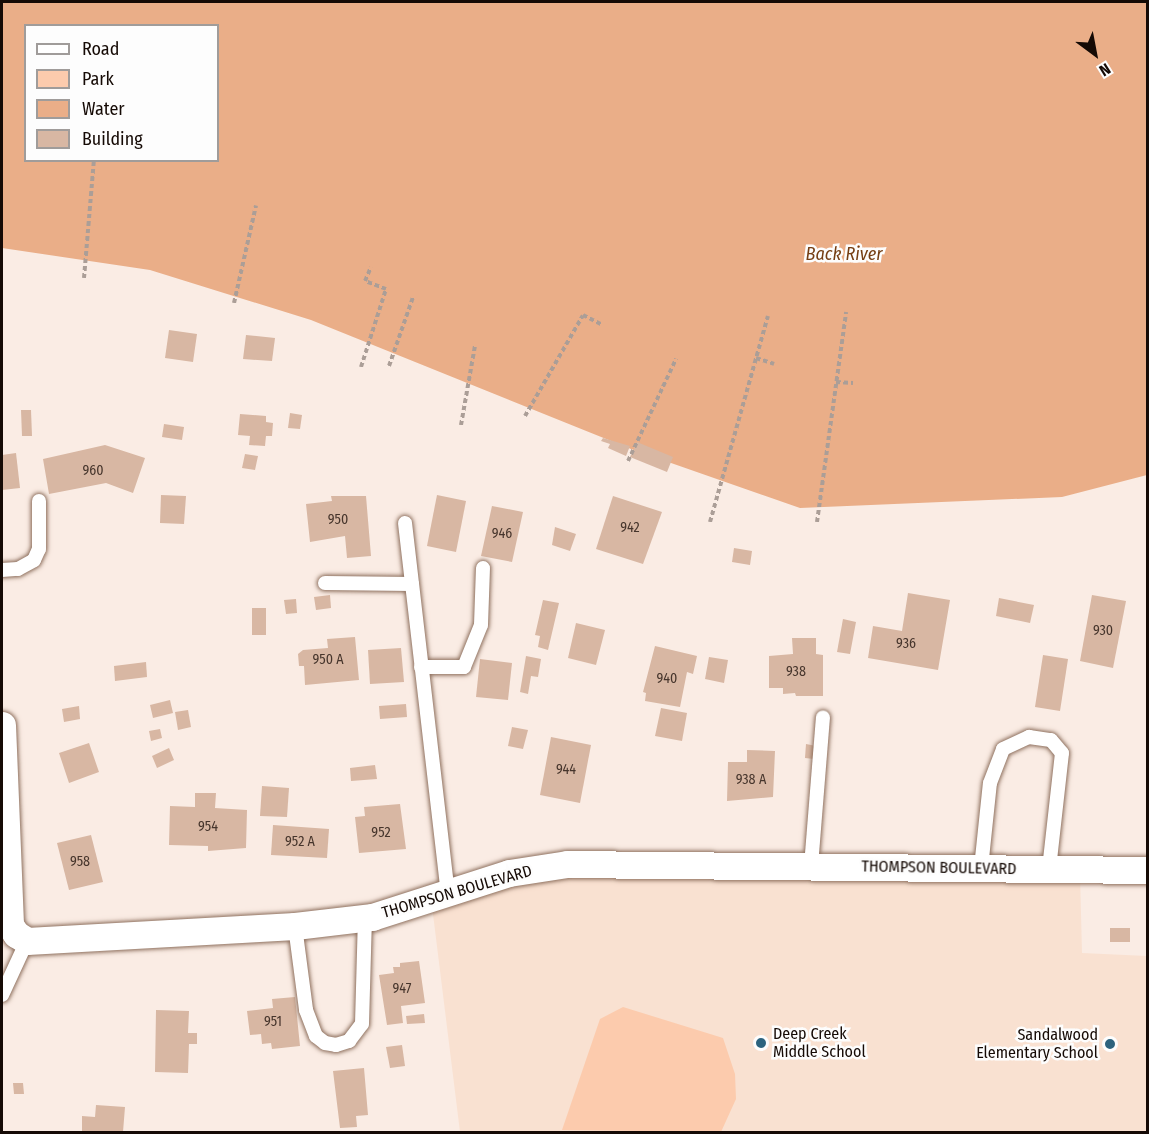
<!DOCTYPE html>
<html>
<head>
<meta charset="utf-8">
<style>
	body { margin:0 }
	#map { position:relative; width:1149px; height:1134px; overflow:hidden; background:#faece4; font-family:"Fira Sans Condensed",sans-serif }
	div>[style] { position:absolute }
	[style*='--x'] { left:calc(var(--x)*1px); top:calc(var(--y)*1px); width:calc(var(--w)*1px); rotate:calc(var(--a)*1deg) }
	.built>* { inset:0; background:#f9e1d1 }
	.green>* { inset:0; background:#fccbad }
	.water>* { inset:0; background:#eaae88 }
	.building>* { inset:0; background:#d8b7a3 }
	.path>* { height:4px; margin-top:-2px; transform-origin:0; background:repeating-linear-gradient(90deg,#ab9e97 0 4.5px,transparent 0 7.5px) }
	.roads { filter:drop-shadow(0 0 2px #8f715f) drop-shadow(0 0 2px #8f715f) }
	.lane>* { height:14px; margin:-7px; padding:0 7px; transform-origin:7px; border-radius:7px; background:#fff }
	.street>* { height:27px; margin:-13.5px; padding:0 13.5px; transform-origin:13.5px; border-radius:13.5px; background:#fff }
	.dots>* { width:16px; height:16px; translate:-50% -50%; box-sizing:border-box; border:3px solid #fdfdfd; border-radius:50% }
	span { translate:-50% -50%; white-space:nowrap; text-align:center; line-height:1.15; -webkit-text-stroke:5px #fdfdfd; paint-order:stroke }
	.number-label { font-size:14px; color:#46352c }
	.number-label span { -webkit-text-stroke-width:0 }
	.street-label { font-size:16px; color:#150a05 }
	.poi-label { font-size:16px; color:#150a05 }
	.left { translate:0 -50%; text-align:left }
	.right { translate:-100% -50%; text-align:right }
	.water-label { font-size:18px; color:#753e13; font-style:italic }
	.frame { position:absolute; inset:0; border:3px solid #150a05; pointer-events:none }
	.legend { position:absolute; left:24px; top:24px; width:195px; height:138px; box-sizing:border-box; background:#fdfdfd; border:2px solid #a09c9a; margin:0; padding:8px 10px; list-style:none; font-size:18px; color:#150a05 }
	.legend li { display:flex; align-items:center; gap:12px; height:30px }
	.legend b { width:30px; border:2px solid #a09c9a }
	.north { position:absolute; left:1065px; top:24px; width:60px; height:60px; -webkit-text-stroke:4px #fdfdfd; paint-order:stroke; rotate:148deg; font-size:16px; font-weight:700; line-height:24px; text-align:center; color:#150a05 }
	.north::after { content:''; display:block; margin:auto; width:21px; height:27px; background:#150a05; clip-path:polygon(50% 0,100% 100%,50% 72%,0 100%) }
</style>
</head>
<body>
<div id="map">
	<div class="built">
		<i style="clip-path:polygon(577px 869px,1080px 874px,1082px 953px,1147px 956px,1147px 1132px,460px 1132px,432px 906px)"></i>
	</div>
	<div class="green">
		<i style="clip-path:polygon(623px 1007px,723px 1038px,735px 1074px,736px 1099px,721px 1132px,562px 1130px,600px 1019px)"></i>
	</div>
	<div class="water">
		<i style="clip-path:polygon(evenodd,2px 2px,1147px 2px,1147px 475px,1062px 497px,800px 508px,631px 449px,311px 320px,150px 270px,2px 248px,2px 2px,26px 26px,218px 26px,218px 160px,26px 160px,26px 26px)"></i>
	</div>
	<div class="building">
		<i style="clip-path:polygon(169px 330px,197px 334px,193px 362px,165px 358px)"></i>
		<i style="clip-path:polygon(246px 335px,275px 338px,272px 361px,243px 359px)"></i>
		<i style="clip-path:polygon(21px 410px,31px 410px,32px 436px,22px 436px)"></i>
		<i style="clip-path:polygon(290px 413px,302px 415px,300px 429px,288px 428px)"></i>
		<i style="clip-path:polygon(240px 414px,266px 416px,266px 422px,273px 423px,272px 436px,266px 436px,265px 446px,249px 445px,250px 436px,238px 435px)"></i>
		<i style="clip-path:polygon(164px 424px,184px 427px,182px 440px,162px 437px)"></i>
		<i style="clip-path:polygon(603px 438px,630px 446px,626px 456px,608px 448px,610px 444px,601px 441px)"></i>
		<i style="clip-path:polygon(637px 442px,673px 457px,667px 472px,630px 457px)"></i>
		<i style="clip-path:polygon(105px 445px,145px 458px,133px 493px,106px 483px,49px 494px,43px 459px)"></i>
		<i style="clip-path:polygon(16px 453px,20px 488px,2px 490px,2px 455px)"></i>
		<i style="clip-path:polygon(245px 454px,258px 456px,255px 470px,242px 468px)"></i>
		<i style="clip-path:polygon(161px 495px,186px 496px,184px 524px,160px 523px)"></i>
		<i style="clip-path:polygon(437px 495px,466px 501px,456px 552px,427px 546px)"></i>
		<i style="clip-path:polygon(331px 496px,366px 496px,371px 556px,347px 558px,345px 536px,310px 542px,306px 504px,332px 501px)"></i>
		<i style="clip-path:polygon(613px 496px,662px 512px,643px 564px,596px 549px)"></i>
		<i style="clip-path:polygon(492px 506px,523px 512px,512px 562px,481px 556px)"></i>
		<i style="clip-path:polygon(555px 527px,576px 534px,570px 551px,552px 545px)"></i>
		<i style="clip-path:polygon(734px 548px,752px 551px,750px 565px,732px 562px)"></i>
		<i style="clip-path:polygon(908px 593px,950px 600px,938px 670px,868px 658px,873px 626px,902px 631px)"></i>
		<i style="clip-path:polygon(330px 595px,331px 608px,316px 610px,314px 597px)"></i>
		<i style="clip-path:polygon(1092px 595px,1126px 601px,1113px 668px,1080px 661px)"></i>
		<i style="clip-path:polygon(999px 598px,1034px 605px,1030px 623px,996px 616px)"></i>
		<i style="clip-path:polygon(296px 599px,297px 613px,286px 614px,284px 600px)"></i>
		<i style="clip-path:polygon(543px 600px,559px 603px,548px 650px,538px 647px,540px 636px,535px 635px)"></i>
		<i style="clip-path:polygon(252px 608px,266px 608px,266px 635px,252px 635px)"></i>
		<i style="clip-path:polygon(843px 619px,856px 622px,850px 654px,837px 652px)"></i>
		<i style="clip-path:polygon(576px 623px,605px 630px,596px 665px,568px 658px)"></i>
		<i style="clip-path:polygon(355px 637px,359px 680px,305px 685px,304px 666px,299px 666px,298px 654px,303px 650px,328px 648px,327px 639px)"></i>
		<i style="clip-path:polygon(792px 638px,816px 638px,816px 654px,823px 655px,823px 696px,796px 696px,795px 693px,783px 694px,783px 688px,769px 688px,769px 656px,793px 654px)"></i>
		<i style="clip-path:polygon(655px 646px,697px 656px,693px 674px,687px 672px,680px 707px,645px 701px,646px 693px,643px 692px)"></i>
		<i style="clip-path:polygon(401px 648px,404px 682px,370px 684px,368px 650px)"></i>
		<i style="clip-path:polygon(1043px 655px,1068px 659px,1060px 711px,1035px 707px)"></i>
		<i style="clip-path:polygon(526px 656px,541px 659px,538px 677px,531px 676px,528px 694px,520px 692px)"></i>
		<i style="clip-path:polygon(709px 657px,728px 660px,724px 683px,705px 679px)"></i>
		<i style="clip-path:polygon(480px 659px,512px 663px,508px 700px,476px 697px)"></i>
		<i style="clip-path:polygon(146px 662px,147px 677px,115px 681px,114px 666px)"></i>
		<i style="clip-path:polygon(170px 700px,173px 713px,153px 718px,150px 705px)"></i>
		<i style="clip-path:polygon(406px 704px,407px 717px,380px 719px,379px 706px)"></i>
		<i style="clip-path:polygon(79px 706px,80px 719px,64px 722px,62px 709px)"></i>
		<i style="clip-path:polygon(661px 708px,687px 713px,682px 741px,655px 736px)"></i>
		<i style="clip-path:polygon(188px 710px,191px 727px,178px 730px,175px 712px)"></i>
		<i style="clip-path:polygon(512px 727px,528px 730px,523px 749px,508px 746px)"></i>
		<i style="clip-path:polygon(160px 729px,162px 738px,151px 741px,149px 731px)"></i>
		<i style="clip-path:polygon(551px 737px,591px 745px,580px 803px,540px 795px)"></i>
		<i style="clip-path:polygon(89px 743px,99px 772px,69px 783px,59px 753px)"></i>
		<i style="clip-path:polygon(806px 744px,816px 746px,814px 759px,805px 758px)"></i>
		<i style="clip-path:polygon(169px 748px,174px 760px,157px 768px,152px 756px)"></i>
		<i style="clip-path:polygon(747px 750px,775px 751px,773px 797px,727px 801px,728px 762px,747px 762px)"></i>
		<i style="clip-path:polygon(375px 765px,377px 779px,351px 781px,350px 768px)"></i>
		<i style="clip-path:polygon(262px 786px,289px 788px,287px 817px,260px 816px)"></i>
		<i style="clip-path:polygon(195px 793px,216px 793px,215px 808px,247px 810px,246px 848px,208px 851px,208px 846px,169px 845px,170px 806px,195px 807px)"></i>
		<i style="clip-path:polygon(400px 804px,406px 849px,359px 853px,355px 817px,365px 816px,364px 807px)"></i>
		<i style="clip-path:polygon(273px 825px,329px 829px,327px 858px,271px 855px)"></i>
		<i style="clip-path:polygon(91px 835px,103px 882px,69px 890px,57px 843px)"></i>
		<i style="clip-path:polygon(1110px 928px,1130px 928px,1130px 942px,1110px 942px)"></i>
		<i style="clip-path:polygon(419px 961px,425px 1003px,401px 1006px,403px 1023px,387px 1025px,379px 975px,394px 973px,393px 967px,400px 967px,400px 963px)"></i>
		<i style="clip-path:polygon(295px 997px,300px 1046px,272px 1049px,271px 1043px,262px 1044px,261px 1034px,250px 1035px,247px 1011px,273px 1008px,272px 999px)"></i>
		<i style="clip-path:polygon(156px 1010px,189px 1011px,188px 1033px,197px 1033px,197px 1044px,189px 1044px,188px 1073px,155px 1072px)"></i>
		<i style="clip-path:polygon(424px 1014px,425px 1023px,407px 1024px,406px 1016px)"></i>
		<i style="clip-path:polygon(402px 1045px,405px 1066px,390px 1068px,386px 1047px)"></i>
		<i style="clip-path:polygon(364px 1068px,368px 1115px,356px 1116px,357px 1127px,340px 1128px,333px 1071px)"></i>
		<i style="clip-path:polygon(13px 1083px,23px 1083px,24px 1094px,14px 1094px)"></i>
		<i style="clip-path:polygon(96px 1105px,125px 1107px,123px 1132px,82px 1132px,82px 1116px,95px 1117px)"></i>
	</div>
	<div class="path">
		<i style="--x:84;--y:278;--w:118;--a:-85.2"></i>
		<i style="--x:234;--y:303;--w:100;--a:-77.3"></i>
		<i style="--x:756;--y:358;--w:19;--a:18"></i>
		<i style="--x:389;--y:366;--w:73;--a:-70.8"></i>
		<i style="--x:361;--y:367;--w:82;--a:-72.2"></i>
		<i style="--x:386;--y:289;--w:22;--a:-159"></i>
		<i style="--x:365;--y:281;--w:15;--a:-67"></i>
		<i style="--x:836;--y:382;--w:17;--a:3"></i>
		<i style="--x:525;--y:416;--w:116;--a:-60.1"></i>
		<i style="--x:583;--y:315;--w:22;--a:27"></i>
		<i style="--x:461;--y:425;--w:80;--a:-80"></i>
		<i style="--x:628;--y:461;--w:113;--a:-64.8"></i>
		<i style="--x:710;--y:522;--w:214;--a:-74.3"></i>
		<i style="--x:817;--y:522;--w:212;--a:-82.1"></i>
	</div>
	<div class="roads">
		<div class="lane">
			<i style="--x:405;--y:523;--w:371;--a:83.4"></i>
			<i style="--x:2;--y:570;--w:16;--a:-4"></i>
			<i style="--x:18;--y:569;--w:18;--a:-29"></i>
			<i style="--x:34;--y:560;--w:12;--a:-66"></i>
			<i style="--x:39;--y:549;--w:48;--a:-90"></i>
			<i style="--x:325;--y:583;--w:87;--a:0.7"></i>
			<i style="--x:421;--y:667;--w:43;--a:0"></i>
			<i style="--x:464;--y:667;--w:45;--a:-68"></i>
			<i style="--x:481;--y:625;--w:57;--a:-88"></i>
			<i style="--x:811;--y:866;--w:149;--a:-85.4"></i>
			<i style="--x:981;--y:868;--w:85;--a:-84"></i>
			<i style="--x:990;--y:783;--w:36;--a:-69"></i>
			<i style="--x:1003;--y:749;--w:29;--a:-25"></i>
			<i style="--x:1029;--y:737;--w:22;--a:8"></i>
			<i style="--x:1051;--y:740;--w:17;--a:50"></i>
			<i style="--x:1062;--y:753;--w:117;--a:96.4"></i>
			<i style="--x:295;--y:926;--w:85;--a:82.5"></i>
			<i style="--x:306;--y:1010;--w:28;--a:69"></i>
			<i style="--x:316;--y:1036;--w:11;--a:38"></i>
			<i style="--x:325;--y:1043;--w:11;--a:10"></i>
			<i style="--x:336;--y:1045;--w:14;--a:-17"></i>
			<i style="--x:349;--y:1041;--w:21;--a:-53"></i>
			<i style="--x:362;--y:1024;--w:106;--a:-88.4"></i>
			<i style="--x:2;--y:995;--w:60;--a:-65.2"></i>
		</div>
		<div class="street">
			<i style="--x:2;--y:725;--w:200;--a:87.7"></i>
			<i style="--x:10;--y:925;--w:11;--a:56"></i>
			<i style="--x:16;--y:934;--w:13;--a:32"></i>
			<i style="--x:27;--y:941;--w:268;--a:-3.2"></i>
			<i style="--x:295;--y:926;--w:78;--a:-6.7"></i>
			<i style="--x:372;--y:917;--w:144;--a:-17.8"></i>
			<i style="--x:509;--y:873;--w:59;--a:-8.8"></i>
			<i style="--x:567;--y:864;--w:581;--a:0.59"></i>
		</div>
	</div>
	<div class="dots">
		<i style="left:761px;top:1043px;background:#2d637e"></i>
		<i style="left:1110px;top:1044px;background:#2d637e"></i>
	</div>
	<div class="number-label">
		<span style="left:93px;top:471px">960</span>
		<span style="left:338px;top:520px">950</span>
		<span style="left:630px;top:528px">942</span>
		<span style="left:502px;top:534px">946</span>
		<span style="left:1103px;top:631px">930</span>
		<span style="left:906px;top:644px">936</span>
		<span style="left:328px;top:660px">950 A</span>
		<span style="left:796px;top:672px">938</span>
		<span style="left:667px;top:679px">940</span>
		<span style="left:566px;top:770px">944</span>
		<span style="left:751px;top:780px">938 A</span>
		<span style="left:208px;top:827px">954</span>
		<span style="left:381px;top:833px">952</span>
		<span style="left:300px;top:842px">952 A</span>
		<span style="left:80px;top:862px">958</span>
		<span style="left:402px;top:989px">947</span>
		<span style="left:273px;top:1022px">951</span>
	</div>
	<div class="street-label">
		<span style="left:939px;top:868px;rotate:1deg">THOMPSON BOULEVARD</span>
		<span style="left:457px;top:892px;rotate:-16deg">THOMPSON BOULEVARD</span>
	</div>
	<div class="poi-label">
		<span class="left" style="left:773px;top:1043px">Deep Creek<br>Middle School</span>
		<span class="right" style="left:1098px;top:1044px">Sandalwood<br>Elementary School</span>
	</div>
	<div class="water-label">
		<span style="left:844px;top:254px">Back River</span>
	</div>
	<div class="frame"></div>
	<ul class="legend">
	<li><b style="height:8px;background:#fff"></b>Road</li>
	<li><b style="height:16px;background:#fccbad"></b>Park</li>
	<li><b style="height:16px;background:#eaae88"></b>Water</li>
	<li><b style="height:16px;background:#d8b7a3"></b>Building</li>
	</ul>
	<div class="north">N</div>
</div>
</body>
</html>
